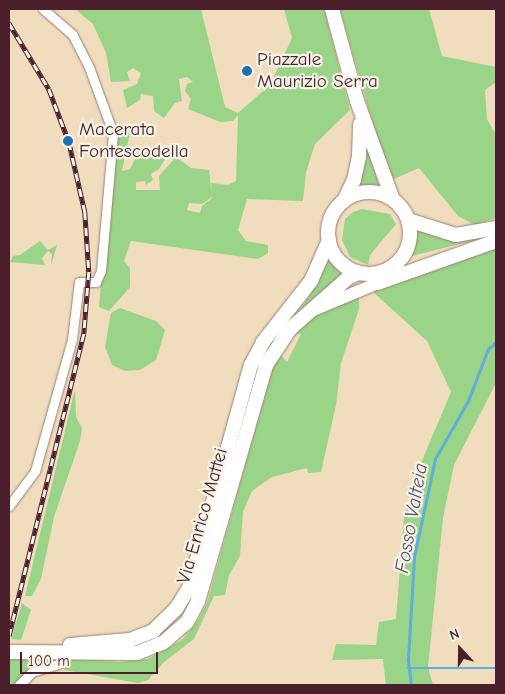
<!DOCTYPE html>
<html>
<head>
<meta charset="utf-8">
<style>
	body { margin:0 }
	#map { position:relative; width:505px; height:694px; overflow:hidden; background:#f0ddbe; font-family:"Comic Neue",sans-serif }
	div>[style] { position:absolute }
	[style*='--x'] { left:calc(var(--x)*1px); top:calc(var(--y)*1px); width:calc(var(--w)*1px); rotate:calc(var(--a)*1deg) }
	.green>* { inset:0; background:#9ad488 }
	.stream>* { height:2.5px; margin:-1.25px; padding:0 1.25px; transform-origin:1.25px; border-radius:1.25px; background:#61aeda }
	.roads { filter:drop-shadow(0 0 1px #9d7e74) drop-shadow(0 0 1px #9d7e74) }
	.street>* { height:9px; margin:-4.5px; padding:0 4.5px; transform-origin:4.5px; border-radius:4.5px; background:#fff }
	.secondary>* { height:12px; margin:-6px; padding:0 6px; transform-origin:6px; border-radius:6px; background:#fff }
	.primary>* { height:14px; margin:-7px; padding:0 7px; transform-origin:7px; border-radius:7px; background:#fff }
	.primary>.ring { margin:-7px; padding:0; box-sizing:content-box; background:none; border:14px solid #fff; border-radius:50% }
	.rail>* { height:4.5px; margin-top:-2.25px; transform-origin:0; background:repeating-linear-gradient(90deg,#f7f3e8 0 8px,#4a1f2b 0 16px); box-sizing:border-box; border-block:1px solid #4a1f2b }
	.dots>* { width:14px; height:14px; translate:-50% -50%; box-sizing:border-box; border:2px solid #f7f3e8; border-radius:50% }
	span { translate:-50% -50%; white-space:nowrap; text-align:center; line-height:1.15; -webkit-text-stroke:4.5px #f7f3e8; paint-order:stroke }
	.poi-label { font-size:19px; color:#4a1f2b }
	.left { translate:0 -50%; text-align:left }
	.street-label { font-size:19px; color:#4a1f2b }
	.water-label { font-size:20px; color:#525168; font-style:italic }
	.frame { position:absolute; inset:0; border:10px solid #4a1f2b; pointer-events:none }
	.north { position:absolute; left:435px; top:624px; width:50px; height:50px; -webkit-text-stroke:4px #f7f3e8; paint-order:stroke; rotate:339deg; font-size:14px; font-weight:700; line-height:20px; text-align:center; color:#4a1f2b }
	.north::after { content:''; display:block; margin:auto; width:18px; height:22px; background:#4a1f2b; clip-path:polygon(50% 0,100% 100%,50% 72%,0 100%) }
	.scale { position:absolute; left:20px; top:652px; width:138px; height:22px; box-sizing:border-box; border:2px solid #4a1f2b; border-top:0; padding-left:6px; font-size:15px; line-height:18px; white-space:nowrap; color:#4a1f2b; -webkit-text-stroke:4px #f7f3e8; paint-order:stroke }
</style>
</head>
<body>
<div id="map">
	<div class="green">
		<i style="clip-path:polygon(75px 9px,201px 9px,225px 107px,238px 113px,270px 85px,292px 38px,284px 9px,324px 9px,350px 110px,315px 144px,306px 172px,303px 201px,247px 199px,238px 230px,246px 241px,268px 245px,268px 253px,258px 259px,131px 241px,124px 261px,130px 268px,130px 287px,109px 311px,99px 307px,114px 136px,124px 127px,130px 133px,122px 171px,130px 169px,141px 148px,160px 151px,167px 156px,159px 169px,151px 174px,153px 180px,146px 185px,145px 181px,136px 182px,136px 190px,160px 190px,159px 176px,176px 157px,191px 168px,209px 170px,212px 197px,202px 204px,189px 203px,187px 210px,200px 213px,202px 206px,212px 198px,211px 183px,228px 185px,236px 181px,238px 115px,233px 121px,220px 122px,188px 109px,191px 99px,185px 91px,187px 84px,193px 82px,187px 77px,179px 79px,182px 101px,175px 103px,164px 118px,154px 111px,153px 96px,141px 94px,140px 100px,127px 108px,123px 90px,137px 84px,141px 73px,133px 68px,127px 72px,130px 81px,111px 82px,106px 53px,93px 24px)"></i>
		<i style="clip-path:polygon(340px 9px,429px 9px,442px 56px,496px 67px,496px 82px,485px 90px,487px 119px,496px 135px,496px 218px,475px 225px,458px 216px,419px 168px,394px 179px,383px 159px)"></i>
		<i style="clip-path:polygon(366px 144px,376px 176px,380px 188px,357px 189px)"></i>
		<i style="clip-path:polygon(362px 209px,390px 214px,396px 224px,370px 255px,368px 265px,350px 257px,342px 240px,345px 219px,353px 212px)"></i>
		<i style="clip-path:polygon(417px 229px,447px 240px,479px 239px,412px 256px)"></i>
		<i style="clip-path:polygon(40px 241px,48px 250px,57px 245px,51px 266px,52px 254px,48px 251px,42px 258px,45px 265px,10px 262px,13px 256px,20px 255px)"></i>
		<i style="clip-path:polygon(496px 244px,496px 383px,454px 465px,443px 518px,428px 667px,433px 685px,386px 685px,383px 659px,332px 660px,336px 644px,376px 645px,379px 622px,396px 619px,404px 517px,421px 463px,451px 392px,427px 341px,373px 292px)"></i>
		<i style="clip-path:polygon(328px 259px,344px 275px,295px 317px,310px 295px)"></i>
		<i style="clip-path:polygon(359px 297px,359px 309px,341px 363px,336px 405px,321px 472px,308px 473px,307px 468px,272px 477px,252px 491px,243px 512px,240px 556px,229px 575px,225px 595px,214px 596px,194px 639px,164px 662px,148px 680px,138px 683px,64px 670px,73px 658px,119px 662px,148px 659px,182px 640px,197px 622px,207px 603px,273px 366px,280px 354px,287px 362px,301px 334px,294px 333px,310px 317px)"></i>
		<i style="clip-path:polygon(120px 308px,156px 321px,165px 330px,156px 360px,140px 370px,125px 371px,112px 365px,105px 347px,111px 313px)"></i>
		<i style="clip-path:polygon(75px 389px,76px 417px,82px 428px,80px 441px,54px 517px,41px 579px,32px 596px,25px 596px)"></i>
		<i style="clip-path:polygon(22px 603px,31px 610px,21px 640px,11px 639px)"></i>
		<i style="clip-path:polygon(39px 657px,15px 685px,9px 685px,9px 658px)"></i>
	</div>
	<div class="stream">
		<i style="--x:408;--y:668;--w:88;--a:0"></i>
		<i style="--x:411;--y:685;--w:26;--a:-97"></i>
		<i style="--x:408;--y:659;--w:102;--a:-86.6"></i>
		<i style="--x:414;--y:557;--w:100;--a:-77.9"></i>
		<i style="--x:435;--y:459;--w:67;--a:-60.4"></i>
		<i style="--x:468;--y:401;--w:56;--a:-69"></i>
		<i style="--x:488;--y:349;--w:11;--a:-41"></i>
	</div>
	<div class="roads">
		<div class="street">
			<i style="--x:9;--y:506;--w:44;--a:-53.4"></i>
			<i style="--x:35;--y:471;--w:137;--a:-74.3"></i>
			<i style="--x:72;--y:339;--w:57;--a:-83"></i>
			<i style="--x:79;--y:282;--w:17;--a:0"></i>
			<i style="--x:96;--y:282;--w:12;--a:-66"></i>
			<i style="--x:101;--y:271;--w:139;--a:-85"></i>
			<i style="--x:113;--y:133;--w:70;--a:-110"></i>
			<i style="--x:89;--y:67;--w:36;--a:-117"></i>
			<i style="--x:73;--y:35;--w:40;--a:-139"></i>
			<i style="--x:19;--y:685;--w:18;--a:-45"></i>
			<i style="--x:32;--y:672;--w:30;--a:-17"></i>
			<i style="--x:61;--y:663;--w:12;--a:-59"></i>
		</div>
		<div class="secondary">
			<i style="--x:316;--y:309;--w:67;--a:-22.8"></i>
		</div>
		<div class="primary">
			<i style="--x:332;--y:9;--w:95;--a:74.8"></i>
			<i style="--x:357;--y:101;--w:105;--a:70"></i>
			<i class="ring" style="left:328px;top:192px;width:68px;height:68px"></i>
			<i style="--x:344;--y:201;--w:23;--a:-65"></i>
			<i style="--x:354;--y:180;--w:25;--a:-78"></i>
			<i style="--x:359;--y:156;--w:32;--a:-88"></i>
			<i style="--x:408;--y:220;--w:50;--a:17.4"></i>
			<i style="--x:456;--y:235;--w:41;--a:-9.9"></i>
			<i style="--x:378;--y:283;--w:125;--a:-19.6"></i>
			<i style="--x:70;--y:645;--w:60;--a:-4.8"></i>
			<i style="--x:130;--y:640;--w:25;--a:-21"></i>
			<i style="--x:153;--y:631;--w:32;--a:-44"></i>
			<i style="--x:176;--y:609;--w:25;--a:-58"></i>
			<i style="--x:189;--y:588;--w:231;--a:-74.5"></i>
			<i style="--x:251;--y:365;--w:26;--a:-62"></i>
			<i style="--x:263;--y:342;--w:78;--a:-51.8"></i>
			<i style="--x:311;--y:281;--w:45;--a:-66.3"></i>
			<i style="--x:9;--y:652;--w:128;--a:0.4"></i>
			<i style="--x:137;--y:653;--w:29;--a:-22"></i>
			<i style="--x:164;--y:642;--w:30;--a:-41"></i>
			<i style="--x:187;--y:622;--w:24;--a:-62"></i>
			<i style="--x:198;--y:601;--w:246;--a:-73.9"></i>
			<i style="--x:266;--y:365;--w:43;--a:-56.3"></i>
			<i style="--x:290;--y:329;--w:79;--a:-41.4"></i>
			<i style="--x:349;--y:277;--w:11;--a:-22"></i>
		</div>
	</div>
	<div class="rail">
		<i style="--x:9;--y:23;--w:77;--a:58.8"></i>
		<i style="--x:49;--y:89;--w:57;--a:69.3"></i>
		<i style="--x:69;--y:142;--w:72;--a:77.1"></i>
		<i style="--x:85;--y:212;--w:60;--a:86.2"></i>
		<i style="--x:89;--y:272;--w:62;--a:94.6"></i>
		<i style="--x:84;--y:334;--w:311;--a:103.9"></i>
	</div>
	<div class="dots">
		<i style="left:247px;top:71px;background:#1f6fb2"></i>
		<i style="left:68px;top:141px;background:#1f6fb2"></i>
	</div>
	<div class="poi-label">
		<span class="left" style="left:257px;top:71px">Piazzale<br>Maurizio Serra</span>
		<span class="left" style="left:79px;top:141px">Macerata<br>Fontescodella</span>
	</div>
	<div class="street-label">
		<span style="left:203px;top:516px;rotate:-74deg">Via Enrico Mattei</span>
	</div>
	<div class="water-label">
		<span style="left:411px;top:518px;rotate:-80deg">Fosso Valteia</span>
	</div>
	<div class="frame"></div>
	<div class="north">N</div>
	<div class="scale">100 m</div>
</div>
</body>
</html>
